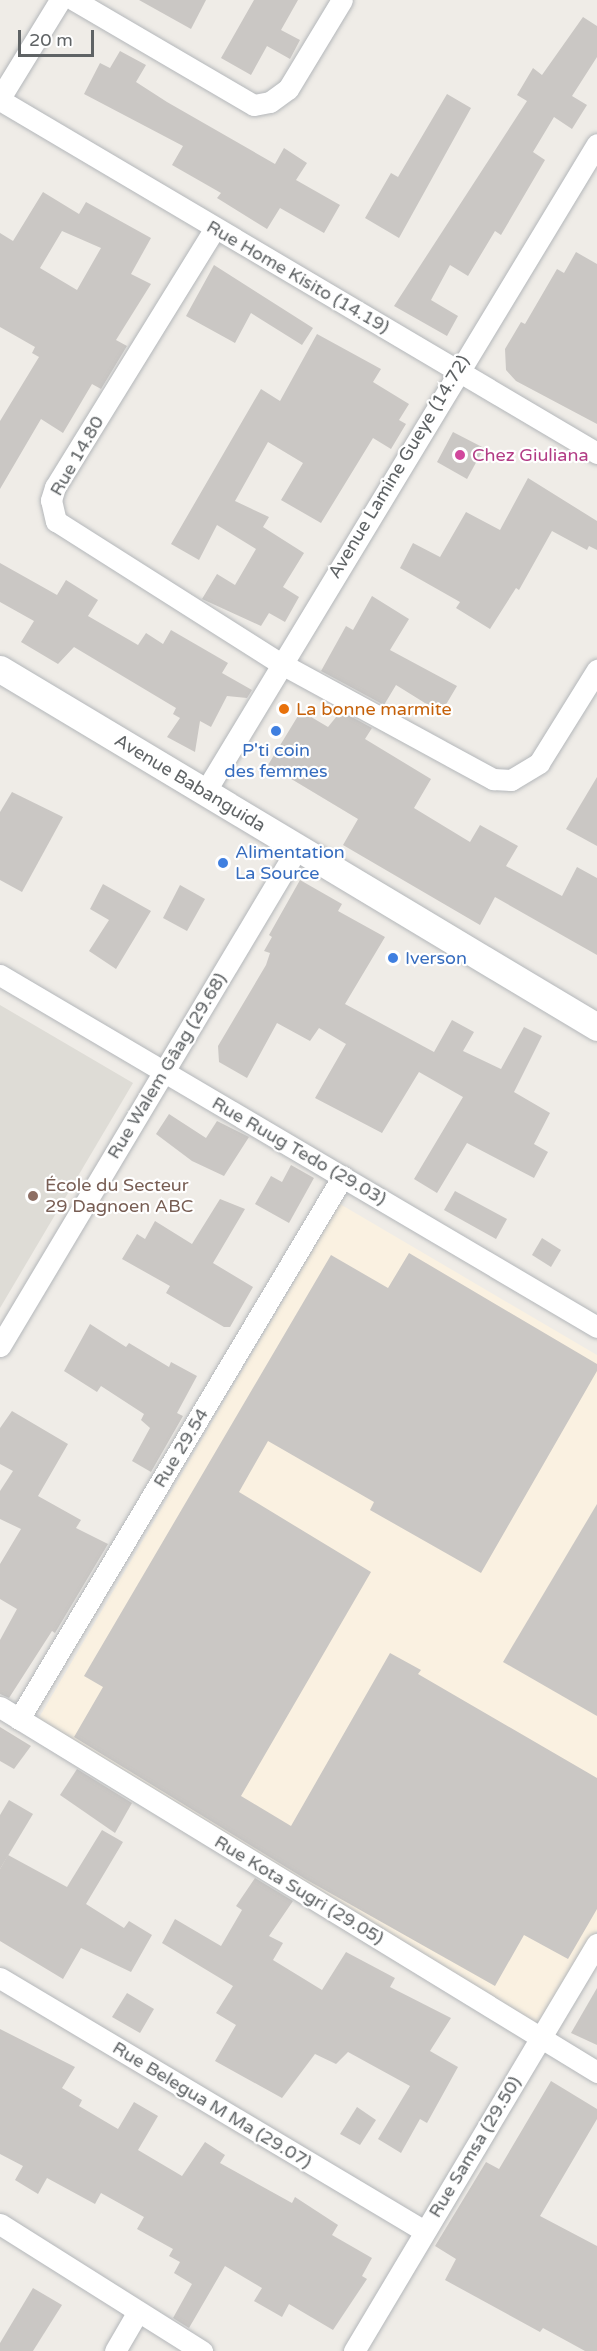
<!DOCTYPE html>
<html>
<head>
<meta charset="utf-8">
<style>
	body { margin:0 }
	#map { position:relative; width:597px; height:2351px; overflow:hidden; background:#efece7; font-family:"Varela Round",sans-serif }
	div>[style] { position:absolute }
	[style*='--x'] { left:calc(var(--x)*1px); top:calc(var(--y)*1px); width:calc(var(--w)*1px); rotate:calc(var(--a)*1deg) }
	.commercial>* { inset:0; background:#faf1e1 }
	.education>* { inset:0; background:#dedcd6 }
	.building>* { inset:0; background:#cac7c4 }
	.roads { filter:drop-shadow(0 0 2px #b4b7ba) drop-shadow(0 0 2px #b4b7ba) }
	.minor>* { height:21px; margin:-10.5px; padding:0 10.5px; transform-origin:10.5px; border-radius:10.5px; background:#fff }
	.tertiary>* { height:27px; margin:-13.5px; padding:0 13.5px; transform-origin:13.5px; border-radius:13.5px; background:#fff }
	.dots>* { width:16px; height:16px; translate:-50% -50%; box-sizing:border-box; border:3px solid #fff; border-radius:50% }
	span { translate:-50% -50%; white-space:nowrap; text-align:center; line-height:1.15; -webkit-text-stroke:4.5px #fff; paint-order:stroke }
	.street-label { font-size:18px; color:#5f6365 }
	.hotel-label { font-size:18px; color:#b23c85 }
	.left { translate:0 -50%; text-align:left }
	.food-label { font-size:18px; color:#c56008 }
	.shop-label { font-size:18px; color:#366cbe }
	.education-label { font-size:18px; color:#785e54 }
	.scale { position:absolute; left:18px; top:30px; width:76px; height:27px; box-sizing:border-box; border:3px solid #5f6365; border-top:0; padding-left:8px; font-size:18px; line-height:21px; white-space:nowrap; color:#5f6365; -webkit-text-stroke:4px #fff; paint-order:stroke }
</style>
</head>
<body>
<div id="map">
	<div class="commercial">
		<i style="clip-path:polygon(340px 1204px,597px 1355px,597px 1931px,538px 2031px,30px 1733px)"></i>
	</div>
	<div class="education">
		<i style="clip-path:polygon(0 1005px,133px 1083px,0 1308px)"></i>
	</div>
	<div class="building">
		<i style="clip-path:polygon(139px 0,206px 0,191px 29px)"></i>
		<i style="clip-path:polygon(254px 0,298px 0,281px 30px,300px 40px,290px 59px,267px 46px,251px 75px,221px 58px)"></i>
		<i style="clip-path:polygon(583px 17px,597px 26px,597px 57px,572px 96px,587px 105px,572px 129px,554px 117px,533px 152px,545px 160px,501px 235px,495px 231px,468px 276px,450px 265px,431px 300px,458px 316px,447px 336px,394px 306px,527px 101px,517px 95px,533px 68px,542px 75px)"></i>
		<i style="clip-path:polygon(120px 51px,146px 65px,136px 82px,167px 102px,275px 164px,284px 148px,307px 163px,296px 180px,340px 205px,324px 233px,280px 208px,267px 229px,217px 198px,221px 193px,172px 165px,183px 146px,84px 94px,100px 63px,110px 68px)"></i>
		<i style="clip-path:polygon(447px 94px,471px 108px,399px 238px,365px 218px,391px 173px,398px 177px)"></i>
		<i style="clip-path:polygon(evenodd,43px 192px,79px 214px,86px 202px,151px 238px,131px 274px,151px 284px,116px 340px,127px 346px,101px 389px,92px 384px,63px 433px,41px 419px,0 489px,0 421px,39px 357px,32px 353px,35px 347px,0 327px,0 233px,13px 241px,43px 192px,62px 231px,101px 248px,77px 290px,40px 268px,62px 231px)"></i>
		<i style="clip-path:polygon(576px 252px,597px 264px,597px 424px,516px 381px,506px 370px,505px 349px,521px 322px,525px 324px,557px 269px,564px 273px)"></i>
		<i style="clip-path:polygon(214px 265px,313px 328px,302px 345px,251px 313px,235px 343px,186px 316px)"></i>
		<i style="clip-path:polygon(317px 334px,381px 369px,373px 382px,409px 404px,399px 420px,406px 424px,391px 449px,373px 438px,321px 523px,281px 500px,303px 463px,268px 442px,235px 501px,269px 517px,263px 527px,304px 553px,283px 587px,299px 597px,285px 622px,269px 613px,261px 626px,202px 599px,217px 574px,235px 585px,256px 549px,217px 525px,199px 560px,171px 544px,261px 389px,280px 401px)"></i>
		<i style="clip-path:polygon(453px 432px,484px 448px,467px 479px,437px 462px)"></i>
		<i style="clip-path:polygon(528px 478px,597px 521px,597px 550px,589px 546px,587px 550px,552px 531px,519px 590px,516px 588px,490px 629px,456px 608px,460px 602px,400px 568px,413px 543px,440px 557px,466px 512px,500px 530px)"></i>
		<i style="clip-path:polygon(0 563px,57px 595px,66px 580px,98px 600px,88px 616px,138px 645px,146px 633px,163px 644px,171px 630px,228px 663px,222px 673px,252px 690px,247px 698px,227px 696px,211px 727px,200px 721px,195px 752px,167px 737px,180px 718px,173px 714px,176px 708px,74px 647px,58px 664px,21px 642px,34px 621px,0 602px)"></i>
		<i style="clip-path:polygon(372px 596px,409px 619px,390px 650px,457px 686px,441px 713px,396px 685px,384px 705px,321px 671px,346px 626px,353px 630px)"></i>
		<i style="clip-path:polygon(301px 711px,328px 727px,341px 711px,372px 728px,365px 739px,431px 779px,414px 808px,470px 842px,480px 825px,518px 846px,506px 866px,562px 896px,577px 867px,597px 878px,597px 955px,495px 897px,480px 925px,343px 845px,358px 819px,268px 765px)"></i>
		<i style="clip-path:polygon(597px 777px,597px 846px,566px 829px)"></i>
		<i style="clip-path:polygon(12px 792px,63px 817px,22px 892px,0 880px,0 812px)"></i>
		<i style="clip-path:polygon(300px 880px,342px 904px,338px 911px,385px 937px,345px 1004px,434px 1052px,452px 1020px,474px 1032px,463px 1051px,501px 1069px,524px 1027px,542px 1036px,514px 1092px,550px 1113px,534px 1144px,548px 1152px,534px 1178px,467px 1143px,437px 1193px,414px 1179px,463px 1097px,419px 1072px,382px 1133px,315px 1098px,346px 1044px,319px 1028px,310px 1041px,277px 1023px,247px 1078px,219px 1062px,218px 1046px,266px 965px,270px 953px,264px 951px,272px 937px,269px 935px)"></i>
		<i style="clip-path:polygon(103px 884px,151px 911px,116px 969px,89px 951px,109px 920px,90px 909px)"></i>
		<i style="clip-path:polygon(180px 885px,205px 899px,187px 931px,163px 918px)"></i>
		<i style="clip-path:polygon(169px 1114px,206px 1138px,217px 1121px,249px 1137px,224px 1176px,192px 1161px,156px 1134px)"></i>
		<i style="clip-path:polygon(291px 1165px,314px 1178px,289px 1223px,255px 1204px,271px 1176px,282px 1182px)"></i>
		<i style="clip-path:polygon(455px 1191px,507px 1219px,496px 1239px,444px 1210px)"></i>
		<i style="clip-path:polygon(220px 1199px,245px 1209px,213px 1263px,253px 1287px,230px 1327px,224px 1327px,166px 1293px,170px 1286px,122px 1259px,137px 1234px,145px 1239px,155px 1221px,192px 1244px)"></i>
		<i style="clip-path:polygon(542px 1238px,561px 1250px,551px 1267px,532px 1255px)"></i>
		<i style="clip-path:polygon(409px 1253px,597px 1364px,597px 1371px,481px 1573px,370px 1510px,374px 1502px,268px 1441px,239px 1492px,371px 1572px,241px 1796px,291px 1826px,390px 1653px,421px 1670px,418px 1674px,597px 1778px,597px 1909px,568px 1959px,524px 1935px,495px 1986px,307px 1880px,74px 1737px,103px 1687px,84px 1676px,331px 1255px,388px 1288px)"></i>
		<i style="clip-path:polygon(90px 1324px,126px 1347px,129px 1343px,169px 1367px,171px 1362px,197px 1376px,177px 1413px,183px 1416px,151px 1472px,132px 1461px,150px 1428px,141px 1420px,144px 1414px,101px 1386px,97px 1392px,64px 1371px)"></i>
		<i style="clip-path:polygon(12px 1411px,68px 1444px,38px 1496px,81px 1520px,76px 1528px,108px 1544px,55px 1633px,52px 1631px,9px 1698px,0 1694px,0 1640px,17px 1609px,0 1599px,0 1564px,21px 1529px,0 1519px,0 1491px,13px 1471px,0 1464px,0 1428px)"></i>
		<i style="clip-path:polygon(597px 1504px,597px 1716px,503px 1662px)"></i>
		<i style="clip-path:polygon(0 1727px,31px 1746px,14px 1769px,0 1761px)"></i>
		<i style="clip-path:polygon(77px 1769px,132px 1803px,115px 1833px,60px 1795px)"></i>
		<i style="clip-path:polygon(9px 1800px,33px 1814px,0 1869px,0 1815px)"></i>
		<i style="clip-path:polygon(102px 1830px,123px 1842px,86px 1904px,124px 1928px,129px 1921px,152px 1935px,131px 1972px,81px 1948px,63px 1979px,0 1941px,0 1869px,8px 1855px,67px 1887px)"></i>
		<i style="clip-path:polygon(255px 1878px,293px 1901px,269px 1936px,283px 1943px,273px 1960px,322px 1990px,346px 1952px,395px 1978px,390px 1987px,451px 2018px,430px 2051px,458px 2067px,427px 2123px,420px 2119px,401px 2153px,378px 2139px,410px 2086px,348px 2052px,336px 2064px,315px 2054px,282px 2098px,215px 2061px,236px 2025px,216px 2013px,233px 1986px,162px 1943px,175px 1919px,221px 1946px,242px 1910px,236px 1906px)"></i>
		<i style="clip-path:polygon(597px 1988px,597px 2045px,571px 2033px)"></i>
		<i style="clip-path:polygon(127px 1993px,154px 2009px,140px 2033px,112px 2017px)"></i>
		<i style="clip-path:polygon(0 2029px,75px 2067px,62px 2088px,82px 2100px,79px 2106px,118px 2129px,134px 2102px,158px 2116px,138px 2150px,182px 2176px,205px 2142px,225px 2155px,220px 2163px,292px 2203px,295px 2197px,338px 2225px,332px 2235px,372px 2258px,362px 2276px,367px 2279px,333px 2330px,289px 2304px,282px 2317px,254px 2301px,262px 2288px,225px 2266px,189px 2328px,173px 2318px,192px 2284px,174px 2273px,180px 2262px,169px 2256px,173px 2249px,137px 2229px,144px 2217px,101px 2193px,95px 2204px,47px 2178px,38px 2194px,15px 2180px,23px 2166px,0 2154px)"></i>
		<i style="clip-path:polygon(551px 2081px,597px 2109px,597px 2119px,540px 2216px,597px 2246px,597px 2351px,585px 2351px,543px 2328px,540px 2332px,445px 2280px,456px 2259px,435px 2246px,486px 2162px,499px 2169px)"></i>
		<i style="clip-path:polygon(357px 2107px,376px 2120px,360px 2145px,340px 2134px)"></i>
		<i style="clip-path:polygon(33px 2288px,62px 2305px,33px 2351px,0 2351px,0 2343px)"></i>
	</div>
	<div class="roads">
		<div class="minor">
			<i style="--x:74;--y:0;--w:208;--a:30.3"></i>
			<i style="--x:254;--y:105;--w:16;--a:-11"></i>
			<i style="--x:270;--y:102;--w:22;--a:-36"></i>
			<i style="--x:288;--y:89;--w:104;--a:-58.8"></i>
			<i style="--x:0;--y:98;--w:115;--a:-58.5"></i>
			<i style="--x:0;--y:100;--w:694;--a:30.6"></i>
			<i style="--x:215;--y:228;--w:304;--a:121.7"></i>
			<i style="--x:55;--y:487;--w:14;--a:107"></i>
			<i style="--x:51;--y:500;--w:22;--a:77"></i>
			<i style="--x:56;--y:521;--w:265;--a:32.4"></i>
			<i style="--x:280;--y:663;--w:243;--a:28.6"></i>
			<i style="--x:493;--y:779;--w:18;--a:3"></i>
			<i style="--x:511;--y:780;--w:33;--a:-31"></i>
			<i style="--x:539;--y:763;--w:110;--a:-58.1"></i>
			<i style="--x:205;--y:792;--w:757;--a:-58.83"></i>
			<i style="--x:0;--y:975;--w:693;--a:30.52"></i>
			<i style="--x:0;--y:1346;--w:581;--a:-59.15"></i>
			<i style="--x:0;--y:1707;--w:700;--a:31.44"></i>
			<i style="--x:19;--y:1719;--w:632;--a:-59.18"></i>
			<i style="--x:0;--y:1978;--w:494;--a:30.8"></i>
			<i style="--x:0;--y:2224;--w:239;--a:32.2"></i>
			<i style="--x:115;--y:2351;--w:44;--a:-59.9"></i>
			<i style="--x:354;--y:2351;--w:474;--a:-59.2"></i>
		</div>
		<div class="tertiary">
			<i style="--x:0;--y:669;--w:696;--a:30.95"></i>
		</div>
	</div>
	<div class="dots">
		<i style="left:460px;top:455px;background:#d1479c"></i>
		<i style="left:284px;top:709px;background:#e8710a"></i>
		<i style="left:276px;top:731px;background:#3f7fe0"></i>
		<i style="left:223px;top:863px;background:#3f7fe0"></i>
		<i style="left:393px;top:958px;background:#3f7fe0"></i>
		<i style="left:33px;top:1196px;background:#8d6e63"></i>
	</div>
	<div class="street-label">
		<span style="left:298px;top:277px;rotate:30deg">Rue Home Kisito (14.19)</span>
		<span style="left:77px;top:456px;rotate:-60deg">Rue 14.80</span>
		<span style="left:399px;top:467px;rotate:-59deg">Avenue Lamine Gueye (14.72)</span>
		<span style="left:190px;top:783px;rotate:31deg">Avenue Babanguida</span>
		<span style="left:167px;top:1066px;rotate:-59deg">Rue Walem Gâag (29.68)</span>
		<span style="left:299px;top:1151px;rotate:30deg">Rue Ruug Tedo (29.03)</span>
		<span style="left:181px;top:1448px;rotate:-59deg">Rue 29.54</span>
		<span style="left:299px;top:1890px;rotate:31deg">Rue Kota Sugri (29.05)</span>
		<span style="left:212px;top:2105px;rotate:31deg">Rue Belegua M Ma (29.07)</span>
		<span style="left:475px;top:2147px;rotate:-59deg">Rue Samsa (29.50)</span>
	</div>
	<div class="hotel-label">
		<span class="left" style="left:472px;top:455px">Chez Giuliana</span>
	</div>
	<div class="food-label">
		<span class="left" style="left:296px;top:709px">La bonne marmite</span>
	</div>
	<div class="shop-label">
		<span style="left:276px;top:761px">P'ti coin<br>des femmes</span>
		<span class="left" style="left:235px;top:863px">Alimentation<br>La Source</span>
		<span class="left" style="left:405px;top:958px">Iverson</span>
	</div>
	<div class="education-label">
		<span class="left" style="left:45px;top:1196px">École du Secteur<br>29 Dagnoen ABC</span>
	</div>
	<div class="scale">20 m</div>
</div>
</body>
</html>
